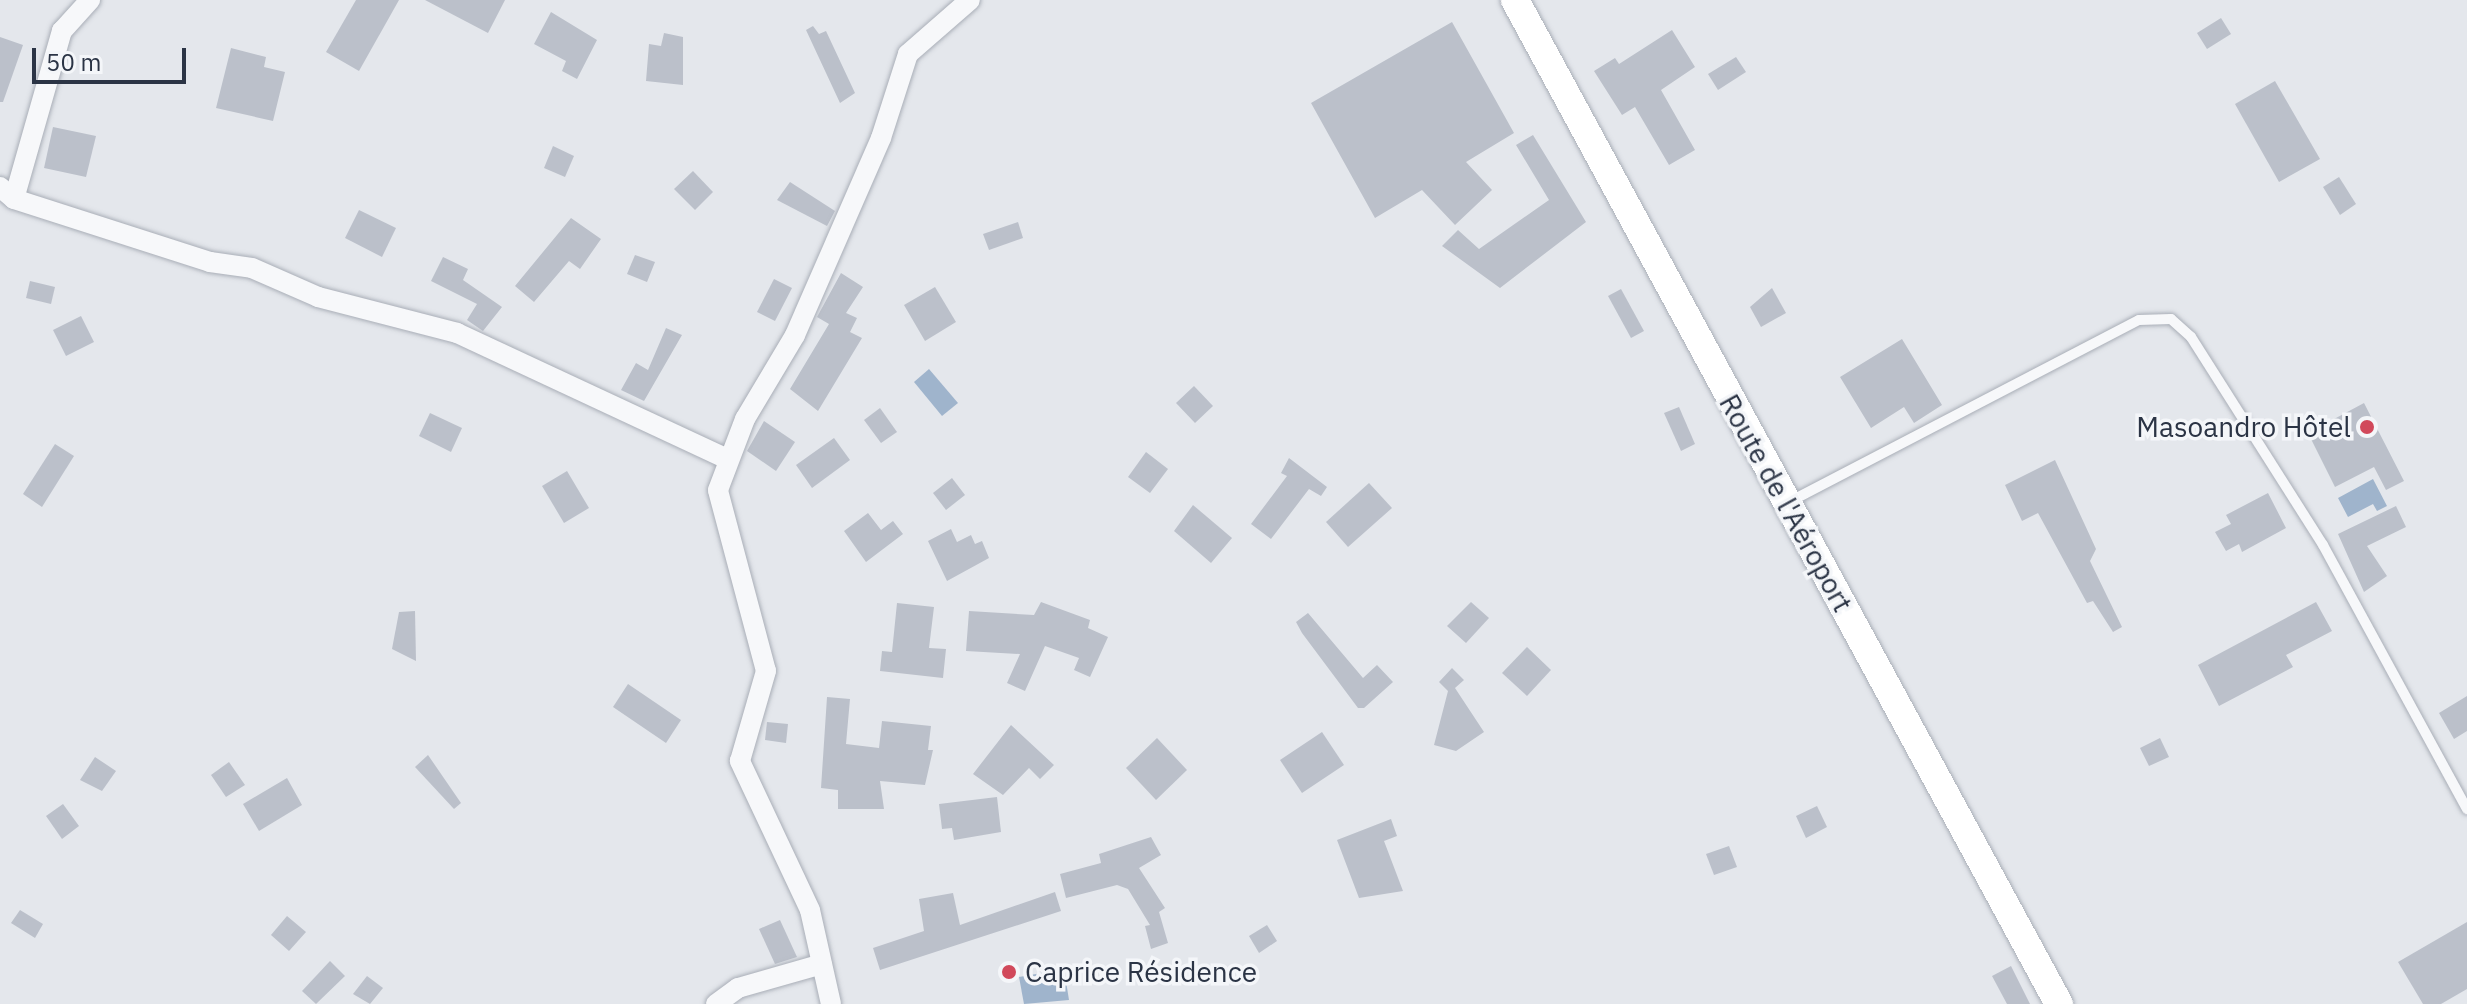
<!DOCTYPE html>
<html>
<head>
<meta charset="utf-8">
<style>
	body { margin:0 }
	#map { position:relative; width:2467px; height:1004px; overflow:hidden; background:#e4e7ec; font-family:"IBM Plex Sans",sans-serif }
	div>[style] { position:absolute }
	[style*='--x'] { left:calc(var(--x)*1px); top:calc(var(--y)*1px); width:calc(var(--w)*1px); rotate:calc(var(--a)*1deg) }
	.water>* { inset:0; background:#9fb4cc }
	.building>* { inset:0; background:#bbc0ca }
	.roads { filter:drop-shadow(0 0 2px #a9aeb7) drop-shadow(0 0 2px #a9aeb7) }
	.lane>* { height:10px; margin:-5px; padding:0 5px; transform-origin:5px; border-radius:5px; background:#f7f8fa }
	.street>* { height:20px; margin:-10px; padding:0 10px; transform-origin:10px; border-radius:10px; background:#f7f8fa }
	.secondary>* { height:28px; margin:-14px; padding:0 14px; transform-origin:14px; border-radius:14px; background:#fff }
	.dots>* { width:22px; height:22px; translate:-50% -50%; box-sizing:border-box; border:4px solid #f4f6f9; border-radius:50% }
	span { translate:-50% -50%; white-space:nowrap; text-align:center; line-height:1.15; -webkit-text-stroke:7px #f4f6f9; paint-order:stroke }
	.poi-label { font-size:28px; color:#2b3445 }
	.right { translate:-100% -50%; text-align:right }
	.left { translate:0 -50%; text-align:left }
	.street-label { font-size:28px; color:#2b3445 }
	.scale { position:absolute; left:32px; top:48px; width:154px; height:36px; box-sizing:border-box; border:4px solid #2b3445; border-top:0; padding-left:10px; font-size:24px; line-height:28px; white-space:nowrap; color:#2b3445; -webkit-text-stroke:6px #f4f6f9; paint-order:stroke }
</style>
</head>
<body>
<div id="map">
	<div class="water">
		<i style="clip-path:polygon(929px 369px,958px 403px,942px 416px,914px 382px)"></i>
		<i style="clip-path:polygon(2373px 479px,2387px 506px,2377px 511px,2373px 504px,2348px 517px,2338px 498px)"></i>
		<i style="clip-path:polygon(1064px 969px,1069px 1000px,1024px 1004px,1019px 977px)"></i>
	</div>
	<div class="building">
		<i style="clip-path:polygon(356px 0,399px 0,359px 71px,326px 52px)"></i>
		<i style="clip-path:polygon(425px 0,505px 0,488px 33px)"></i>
		<i style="clip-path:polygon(551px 12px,597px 40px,577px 79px,562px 71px,566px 61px,534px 44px)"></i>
		<i style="clip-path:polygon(2221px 18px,2231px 34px,2207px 49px,2197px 33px)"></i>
		<i style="clip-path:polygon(1452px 22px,1514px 133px,1466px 162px,1492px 190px,1455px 225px,1422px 190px,1375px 218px,1311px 103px)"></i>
		<i style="clip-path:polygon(813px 26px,819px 34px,826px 31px,855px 93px,840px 103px,806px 30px)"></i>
		<i style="clip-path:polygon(1672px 30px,1695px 67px,1661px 90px,1695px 150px,1669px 165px,1635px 107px,1622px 115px,1594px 71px,1615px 58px,1619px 64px)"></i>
		<i style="clip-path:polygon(664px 33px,683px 37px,683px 85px,646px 81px,649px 44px,661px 46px)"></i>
		<i style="clip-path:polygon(0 37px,23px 45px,3px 102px,0 102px)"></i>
		<i style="clip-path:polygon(231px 48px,266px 57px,264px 67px,285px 72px,273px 121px,216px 108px)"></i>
		<i style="clip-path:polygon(1736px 57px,1746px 72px,1718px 90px,1708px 74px)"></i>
		<i style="clip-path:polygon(2275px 81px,2320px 159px,2279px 182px,2235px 104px)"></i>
		<i style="clip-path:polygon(53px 127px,96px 136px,86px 177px,44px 168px)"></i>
		<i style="clip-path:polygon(1533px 135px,1586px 222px,1500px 288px,1442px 246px,1458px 230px,1479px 249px,1549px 200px,1516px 145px)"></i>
		<i style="clip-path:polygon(553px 146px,574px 156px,565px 177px,544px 168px)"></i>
		<i style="clip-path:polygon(693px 171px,713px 192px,695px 210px,674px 189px)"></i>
		<i style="clip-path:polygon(2339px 177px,2356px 204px,2340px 215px,2323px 187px)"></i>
		<i style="clip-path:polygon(790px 182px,835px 211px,827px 226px,777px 200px)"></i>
		<i style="clip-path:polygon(359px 210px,396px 228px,382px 257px,345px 238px)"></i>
		<i style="clip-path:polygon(571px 218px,601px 239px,580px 269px,569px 261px,534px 302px,515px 286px)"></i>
		<i style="clip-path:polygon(1018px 222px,1023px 238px,989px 250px,983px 234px)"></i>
		<i style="clip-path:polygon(635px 255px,655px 262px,647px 282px,627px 274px)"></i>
		<i style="clip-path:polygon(443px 257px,468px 269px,463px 280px,502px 307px,483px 331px,467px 320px,477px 304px,431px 281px)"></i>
		<i style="clip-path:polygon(841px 273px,863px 287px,846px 313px,857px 318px,850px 332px,862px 338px,818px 411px,790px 389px,829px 324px,817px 317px)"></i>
		<i style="clip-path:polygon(774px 279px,792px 288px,775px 321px,757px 312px)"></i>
		<i style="clip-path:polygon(30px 281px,55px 287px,51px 304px,26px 298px)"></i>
		<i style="clip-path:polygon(935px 287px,956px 322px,925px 341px,904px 305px)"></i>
		<i style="clip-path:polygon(1772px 288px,1786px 313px,1761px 327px,1750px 307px)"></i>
		<i style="clip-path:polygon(1621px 289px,1644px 331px,1631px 338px,1608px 296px)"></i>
		<i style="clip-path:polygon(81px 316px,94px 342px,66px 356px,53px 330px)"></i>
		<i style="clip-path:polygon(666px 328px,682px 335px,644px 401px,621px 390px,636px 363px,648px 370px)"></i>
		<i style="clip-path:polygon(1902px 339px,1942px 405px,1914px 423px,1904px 407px,1871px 428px,1840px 377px)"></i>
		<i style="clip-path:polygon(1194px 386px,1213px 406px,1195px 423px,1176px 403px)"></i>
		<i style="clip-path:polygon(2364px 403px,2404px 481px,2386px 490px,2374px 467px,2335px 487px,2308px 433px)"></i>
		<i style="clip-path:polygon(1679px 407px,1695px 444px,1681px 451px,1664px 413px)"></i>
		<i style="clip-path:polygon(880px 408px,897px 432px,881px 443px,864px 420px)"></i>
		<i style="clip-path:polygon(430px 413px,462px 428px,451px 452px,419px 436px)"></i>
		<i style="clip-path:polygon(764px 421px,795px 442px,776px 471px,747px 451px)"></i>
		<i style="clip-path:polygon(834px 438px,850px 460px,812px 488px,796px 465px)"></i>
		<i style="clip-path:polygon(55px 444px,74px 456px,42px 507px,23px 494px)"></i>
		<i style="clip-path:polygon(1146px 452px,1168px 469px,1150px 493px,1128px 477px)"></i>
		<i style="clip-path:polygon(1289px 458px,1327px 487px,1321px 496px,1309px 489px,1271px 539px,1251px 524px,1287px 476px,1281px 473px)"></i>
		<i style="clip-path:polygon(2055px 460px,2096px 549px,2090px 561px,2122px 627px,2113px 632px,2093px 601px,2087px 603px,2038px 513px,2022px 521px,2005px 485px)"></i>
		<i style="clip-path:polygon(567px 471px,589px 508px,564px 523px,542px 486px)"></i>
		<i style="clip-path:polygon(952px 478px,965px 495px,946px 510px,933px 493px)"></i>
		<i style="clip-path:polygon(1369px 483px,1392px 508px,1348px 547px,1326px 522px)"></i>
		<i style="clip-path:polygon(2268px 493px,2286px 528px,2242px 552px,2239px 544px,2226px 551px,2215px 532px,2231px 524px,2226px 515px)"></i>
		<i style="clip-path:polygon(1193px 505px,1232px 538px,1211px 563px,1174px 531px)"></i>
		<i style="clip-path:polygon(2396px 506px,2406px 527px,2367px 546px,2387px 576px,2364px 592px,2338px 534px)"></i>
		<i style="clip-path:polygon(868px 513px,881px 530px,893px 521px,903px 534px,866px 562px,844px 531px)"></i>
		<i style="clip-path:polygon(951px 529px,957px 542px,971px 535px,975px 544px,982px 541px,989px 558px,947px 581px,928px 541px)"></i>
		<i style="clip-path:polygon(1041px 602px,1090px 620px,1088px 628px,1108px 637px,1090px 677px,1074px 670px,1079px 658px,1045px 646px,1025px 691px,1007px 683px,1020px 654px,966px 651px,969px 611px,1034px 615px)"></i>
		<i style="clip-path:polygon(1471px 602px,1489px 618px,1466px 643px,1447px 626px)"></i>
		<i style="clip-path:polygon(2316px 602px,2332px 631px,2286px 655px,2293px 667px,2219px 706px,2198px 665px)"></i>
		<i style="clip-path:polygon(897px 603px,934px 607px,929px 648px,946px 649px,943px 678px,880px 671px,882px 651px,892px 652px)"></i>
		<i style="clip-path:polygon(415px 611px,416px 661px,392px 649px,399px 612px)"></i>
		<i style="clip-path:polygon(1308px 613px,1363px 678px,1377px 665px,1393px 682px,1364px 708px,1358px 708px,1302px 633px,1296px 622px)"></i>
		<i style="clip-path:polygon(1527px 647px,1551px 670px,1527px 696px,1502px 673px)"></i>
		<i style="clip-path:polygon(1452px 668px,1464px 680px,1455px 688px,1484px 732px,1456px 751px,1434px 745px,1448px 691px,1439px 682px)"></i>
		<i style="clip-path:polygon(628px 684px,681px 720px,666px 743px,613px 707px)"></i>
		<i style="clip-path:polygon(2467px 696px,2467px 731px,2454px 739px,2439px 713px)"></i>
		<i style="clip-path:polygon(827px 697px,850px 699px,846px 744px,879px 748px,882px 721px,931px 726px,928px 750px,933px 750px,925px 785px,880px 781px,884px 809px,838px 809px,838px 790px,821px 788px)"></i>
		<i style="clip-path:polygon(767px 722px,788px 724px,786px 743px,765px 740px)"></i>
		<i style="clip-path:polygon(1011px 725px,1054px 765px,1040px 779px,1029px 768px,1003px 795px,973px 774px)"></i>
		<i style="clip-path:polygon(1322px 732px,1344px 765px,1302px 793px,1280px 760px)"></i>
		<i style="clip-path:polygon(1157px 738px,1187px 770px,1156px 800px,1126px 768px)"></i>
		<i style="clip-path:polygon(2160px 738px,2169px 757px,2149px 766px,2140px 748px)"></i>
		<i style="clip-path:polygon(428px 755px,461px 803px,454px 809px,415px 767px)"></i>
		<i style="clip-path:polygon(95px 757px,116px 771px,102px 791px,80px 780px)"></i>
		<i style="clip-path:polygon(229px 762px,245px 785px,226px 797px,211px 775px)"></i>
		<i style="clip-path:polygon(287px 778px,302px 805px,259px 831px,243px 804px)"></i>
		<i style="clip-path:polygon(997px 797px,1001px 832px,954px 840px,952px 828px,942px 829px,939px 804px)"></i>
		<i style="clip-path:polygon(63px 804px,79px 826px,62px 839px,46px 816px)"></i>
		<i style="clip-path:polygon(1817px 806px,1827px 827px,1806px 838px,1796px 816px)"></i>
		<i style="clip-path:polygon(1391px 819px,1397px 836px,1384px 841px,1403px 891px,1359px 898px,1337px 840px)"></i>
		<i style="clip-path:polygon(1151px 837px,1161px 855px,1139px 868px,1165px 908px,1159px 912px,1168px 943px,1151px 949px,1145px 926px,1150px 925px,1128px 889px,1117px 885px,1066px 898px,1060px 874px,1101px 863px,1099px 854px)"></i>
		<i style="clip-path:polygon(1729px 846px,1737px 867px,1714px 875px,1706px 854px)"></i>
		<i style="clip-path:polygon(1055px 892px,1061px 911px,880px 970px,873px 948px,924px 931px,919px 899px,953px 893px,960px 925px)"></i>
		<i style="clip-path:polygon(20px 910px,43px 924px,35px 938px,11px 923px)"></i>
		<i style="clip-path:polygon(287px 916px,306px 932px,289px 951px,271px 935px)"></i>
		<i style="clip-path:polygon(780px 920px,797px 957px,775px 964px,759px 929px)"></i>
		<i style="clip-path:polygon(2467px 922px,2467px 989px,2441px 1004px,2423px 1004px,2398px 962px)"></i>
		<i style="clip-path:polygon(1267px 925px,1277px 941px,1259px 953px,1249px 936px)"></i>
		<i style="clip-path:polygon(330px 961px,345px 976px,316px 1004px,302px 991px)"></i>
		<i style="clip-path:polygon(2011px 966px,2030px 1004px,2007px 1004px,1992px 976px)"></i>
		<i style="clip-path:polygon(367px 976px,383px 988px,370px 1004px,353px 994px)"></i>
	</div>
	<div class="roads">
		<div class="lane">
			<i style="--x:1789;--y:502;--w:394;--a:-27.5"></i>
			<i style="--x:2139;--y:320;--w:32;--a:-2"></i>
			<i style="--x:2171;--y:319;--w:27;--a:42"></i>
			<i style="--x:2191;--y:337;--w:246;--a:57.6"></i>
			<i style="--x:2323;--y:545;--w:301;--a:61.4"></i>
		</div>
		<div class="street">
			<i style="--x:0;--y:187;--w:18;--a:41"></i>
			<i style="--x:14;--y:199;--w:175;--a:-74.1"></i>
			<i style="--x:62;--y:31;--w:42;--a:-47.9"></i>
			<i style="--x:14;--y:199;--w:206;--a:17.8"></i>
			<i style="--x:210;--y:262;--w:42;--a:8.1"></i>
			<i style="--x:252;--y:268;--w:72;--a:23.7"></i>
			<i style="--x:318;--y:297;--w:144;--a:14.5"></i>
			<i style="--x:457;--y:333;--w:298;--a:25"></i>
			<i style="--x:716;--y:1004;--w:27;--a:-36"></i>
			<i style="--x:738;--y:988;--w:87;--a:-15.9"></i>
			<i style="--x:831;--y:1004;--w:96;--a:-102.6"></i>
			<i style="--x:810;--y:910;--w:165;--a:-115.2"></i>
			<i style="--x:740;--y:761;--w:94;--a:-73.9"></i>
			<i style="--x:766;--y:671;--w:187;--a:-104.9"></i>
			<i style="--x:718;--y:490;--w:76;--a:-69.2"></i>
			<i style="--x:745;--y:419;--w:98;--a:-59.2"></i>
			<i style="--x:795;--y:335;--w:215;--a:-66.4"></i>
			<i style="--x:881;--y:138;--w:88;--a:-72.2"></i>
			<i style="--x:908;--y:54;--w:82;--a:-41.1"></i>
		</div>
		<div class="secondary">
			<i style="--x:1515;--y:0;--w:1142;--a:61.55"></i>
		</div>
	</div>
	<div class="dots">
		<i style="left:2367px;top:427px;background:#d1495b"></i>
		<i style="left:1009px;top:972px;background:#d1495b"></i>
	</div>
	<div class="poi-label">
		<span class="right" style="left:2351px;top:427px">Masoandro Hôtel</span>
		<span class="left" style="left:1025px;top:972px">Caprice Résidence</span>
	</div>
	<div class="street-label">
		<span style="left:1786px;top:503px;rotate:61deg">Route de l'Aéroport</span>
	</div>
	<div class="scale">50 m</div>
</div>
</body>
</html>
